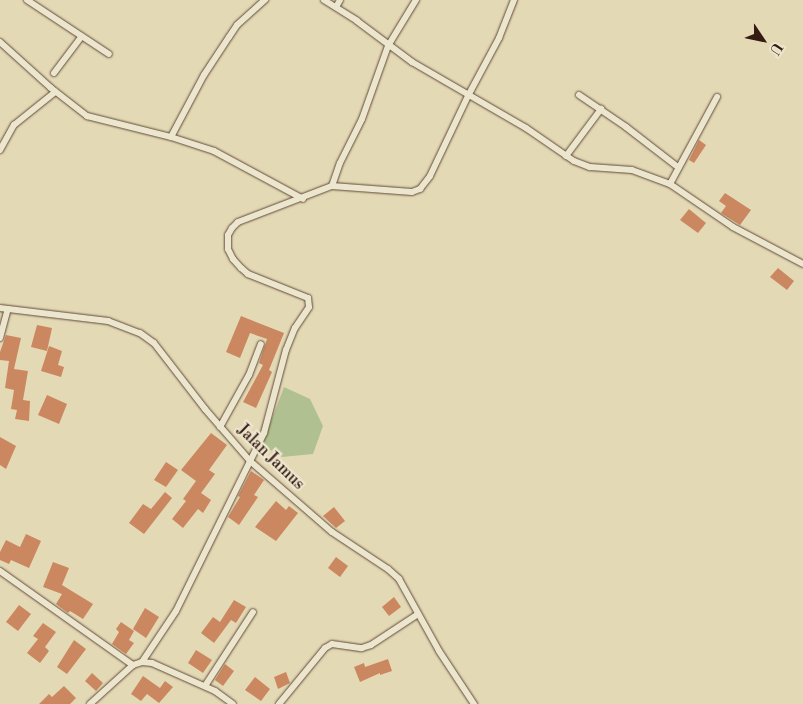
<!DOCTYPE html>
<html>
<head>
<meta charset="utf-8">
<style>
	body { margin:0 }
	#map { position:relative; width:803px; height:704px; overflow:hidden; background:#e4d9b5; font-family:"Libre Bodoni",serif }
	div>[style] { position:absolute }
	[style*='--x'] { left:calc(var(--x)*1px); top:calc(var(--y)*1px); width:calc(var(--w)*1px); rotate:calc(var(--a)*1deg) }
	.green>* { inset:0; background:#b1c090 }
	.building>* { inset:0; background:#cb875f }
	.roads { filter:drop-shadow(0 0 1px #604a39) drop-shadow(0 0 1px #604a39) }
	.street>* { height:6px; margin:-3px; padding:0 3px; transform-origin:3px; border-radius:3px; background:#ede6cf }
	span { translate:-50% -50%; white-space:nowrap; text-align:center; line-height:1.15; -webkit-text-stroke:4.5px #ede6cf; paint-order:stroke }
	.street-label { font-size:16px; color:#341a10 }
	.north { position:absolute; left:738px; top:15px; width:50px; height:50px; -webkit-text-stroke:4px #ede6cf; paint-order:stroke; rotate:124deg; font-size:14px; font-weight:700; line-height:20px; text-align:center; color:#341a10 }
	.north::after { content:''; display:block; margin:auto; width:18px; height:22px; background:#341a10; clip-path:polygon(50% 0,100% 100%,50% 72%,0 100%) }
</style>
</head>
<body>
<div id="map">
	<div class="green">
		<i style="clip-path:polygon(284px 387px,310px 399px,323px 426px,313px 454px,282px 457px,262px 445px)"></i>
	</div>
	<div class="building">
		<i style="clip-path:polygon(699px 140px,706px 145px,694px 163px,689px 160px)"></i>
		<i style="clip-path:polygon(725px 193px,751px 210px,740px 225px,721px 213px,726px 206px,719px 201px)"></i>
		<i style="clip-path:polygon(689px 209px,706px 223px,698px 233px,680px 220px)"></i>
		<i style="clip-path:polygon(778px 268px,794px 281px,787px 290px,770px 277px)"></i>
		<i style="clip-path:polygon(241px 316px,284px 333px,269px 370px,272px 372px,256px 408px,243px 402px,263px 365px,259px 363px,267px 339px,250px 333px,240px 358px,226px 352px)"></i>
		<i style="clip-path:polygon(37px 325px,52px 328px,47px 351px,31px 347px)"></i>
		<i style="clip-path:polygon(6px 335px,21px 338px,14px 369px,28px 371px,23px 400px,30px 401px,29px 421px,15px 419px,17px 410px,11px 409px,14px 390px,5px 388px,9px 361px,0 360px,0 352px)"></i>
		<i style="clip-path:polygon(49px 346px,62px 351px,58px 365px,64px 367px,61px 377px,41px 371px)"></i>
		<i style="clip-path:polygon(47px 395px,67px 404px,59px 424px,38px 415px)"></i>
		<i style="clip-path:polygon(211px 433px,227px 445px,209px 470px,215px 474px,201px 493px,211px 500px,203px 513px,198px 509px,183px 528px,172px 519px,186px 501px,183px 499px,196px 481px,181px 470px)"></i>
		<i style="clip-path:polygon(0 437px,16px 446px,6px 469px,0 465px)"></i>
		<i style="clip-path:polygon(166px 462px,178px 470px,166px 487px,154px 480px)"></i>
		<i style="clip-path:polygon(251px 471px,264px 480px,254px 495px,258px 497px,239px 525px,228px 517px,240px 497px,238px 496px)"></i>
		<i style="clip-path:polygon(165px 492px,172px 498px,144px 534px,129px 523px,143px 504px,151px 509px)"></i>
		<i style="clip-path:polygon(276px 501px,286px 510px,289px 506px,298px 513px,276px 541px,255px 527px)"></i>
		<i style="clip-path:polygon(334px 507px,345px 521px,336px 528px,323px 516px)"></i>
		<i style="clip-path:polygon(26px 534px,41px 541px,29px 568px,11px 560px,9px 564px,0 560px,0 552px,6px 540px,20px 547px)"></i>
		<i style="clip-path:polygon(336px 557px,348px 566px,340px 577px,328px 568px)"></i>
		<i style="clip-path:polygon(53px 562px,69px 568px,62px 585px,93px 604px,83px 619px,70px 611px,68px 613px,56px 604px,62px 594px,43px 587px)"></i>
		<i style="clip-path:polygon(394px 597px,401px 607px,389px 616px,382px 607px)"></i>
		<i style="clip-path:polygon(234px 600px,246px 607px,236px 623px,231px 620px,214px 643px,201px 633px,213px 617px,220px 622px)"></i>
		<i style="clip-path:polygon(19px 605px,31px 614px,18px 631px,6px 622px)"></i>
		<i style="clip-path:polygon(145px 608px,159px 617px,146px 638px,133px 629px)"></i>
		<i style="clip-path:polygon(121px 622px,134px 631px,129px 640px,134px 643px,126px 654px,112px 644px,119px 632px,116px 629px)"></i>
		<i style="clip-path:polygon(43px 623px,56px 632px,45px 647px,49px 651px,40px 663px,27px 653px,38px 639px,33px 636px)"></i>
		<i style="clip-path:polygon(74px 640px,86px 649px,67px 674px,57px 667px)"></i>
		<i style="clip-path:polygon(196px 650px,212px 660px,203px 673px,188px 663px)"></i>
		<i style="clip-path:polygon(388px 659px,392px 671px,380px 675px,380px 673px,360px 682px,354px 667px,364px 663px,365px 667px)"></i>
		<i style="clip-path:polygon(225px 664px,234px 671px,223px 686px,215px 680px)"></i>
		<i style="clip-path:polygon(286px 672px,290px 683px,278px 689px,274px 677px)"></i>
		<i style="clip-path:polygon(92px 673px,103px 683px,96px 691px,85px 681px)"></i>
		<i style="clip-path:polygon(143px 676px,160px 688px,165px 681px,173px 687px,159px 703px,147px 694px,141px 701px,131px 694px)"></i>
		<i style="clip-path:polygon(255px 677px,270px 689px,261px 701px,245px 690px)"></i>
		<i style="clip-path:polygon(64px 686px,76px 698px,70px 704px,39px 704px,49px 694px,52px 697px)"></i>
	</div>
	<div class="roads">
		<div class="street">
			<i style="--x:27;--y:0;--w:98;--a:33.4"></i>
			<i style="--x:324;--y:0;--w:39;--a:32"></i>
			<i style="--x:357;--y:21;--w:69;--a:36.7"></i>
			<i style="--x:412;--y:62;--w:132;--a:30.1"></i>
			<i style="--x:526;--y:128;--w:58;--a:34.5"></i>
			<i style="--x:574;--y:161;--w:17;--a:21"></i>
			<i style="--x:590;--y:167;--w:42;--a:4.1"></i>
			<i style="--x:632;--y:170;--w:40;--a:20.2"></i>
			<i style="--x:670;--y:184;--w:76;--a:34.3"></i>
			<i style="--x:733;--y:227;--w:79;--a:27.9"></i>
			<i style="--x:336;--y:7;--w:8;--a:-60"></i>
			<i style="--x:0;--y:42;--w:69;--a:42"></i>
			<i style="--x:51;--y:88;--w:46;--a:37.9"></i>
			<i style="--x:87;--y:116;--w:87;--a:14"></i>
			<i style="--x:171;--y:137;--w:45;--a:18"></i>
			<i style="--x:214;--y:151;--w:101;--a:28.3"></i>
			<i style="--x:54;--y:73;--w:46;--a:-52.9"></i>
			<i style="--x:579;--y:95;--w:57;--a:34.2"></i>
			<i style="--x:626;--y:127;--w:66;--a:37.6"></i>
			<i style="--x:171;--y:137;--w:70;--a:-62"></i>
			<i style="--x:204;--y:75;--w:45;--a:-56.7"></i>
			<i style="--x:229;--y:37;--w:14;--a:-56"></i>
			<i style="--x:237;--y:25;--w:38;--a:-42"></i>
			<i style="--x:0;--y:150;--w:29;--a:-61"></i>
			<i style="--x:14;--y:125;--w:53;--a:-38.8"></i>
			<i style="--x:566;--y:156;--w:59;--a:-53.3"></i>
			<i style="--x:670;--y:184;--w:99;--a:-61.6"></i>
			<i style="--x:332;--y:186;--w:24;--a:-71"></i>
			<i style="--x:340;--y:163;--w:49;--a:-63.4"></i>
			<i style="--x:362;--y:119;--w:77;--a:-70.4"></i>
			<i style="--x:388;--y:46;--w:54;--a:-58.7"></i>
			<i style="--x:0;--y:308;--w:109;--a:6.9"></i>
			<i style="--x:108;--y:321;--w:34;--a:21"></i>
			<i style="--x:140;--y:333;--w:17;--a:36"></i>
			<i style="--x:154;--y:343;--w:83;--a:52.3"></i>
			<i style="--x:205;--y:409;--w:69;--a:49.1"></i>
			<i style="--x:250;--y:461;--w:108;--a:40.9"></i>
			<i style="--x:332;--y:532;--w:67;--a:33.5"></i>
			<i style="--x:388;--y:569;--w:15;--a:42"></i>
			<i style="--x:399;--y:579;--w:82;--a:60.9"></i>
			<i style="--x:439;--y:651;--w:64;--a:56.6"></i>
			<i style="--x:0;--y:338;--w:30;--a:-75"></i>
			<i style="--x:220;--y:427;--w:60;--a:-60.9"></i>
			<i style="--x:249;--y:375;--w:33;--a:-69"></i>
			<i style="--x:0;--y:571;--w:163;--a:35.3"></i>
			<i style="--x:133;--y:665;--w:9;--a:-18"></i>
			<i style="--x:142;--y:662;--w:10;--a:6"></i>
			<i style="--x:152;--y:663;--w:69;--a:24"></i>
			<i style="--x:215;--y:691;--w:22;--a:36"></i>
			<i style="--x:142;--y:662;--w:61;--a:-56.3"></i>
			<i style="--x:176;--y:611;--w:199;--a:-63.7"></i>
			<i style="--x:264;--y:433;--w:86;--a:-75.2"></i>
			<i style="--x:286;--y:350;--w:24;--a:-68"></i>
			<i style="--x:295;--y:328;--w:25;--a:-56"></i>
			<i style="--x:309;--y:307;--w:9;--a:-96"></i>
			<i style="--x:308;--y:298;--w:65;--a:-158.2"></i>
			<i style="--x:248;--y:274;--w:9;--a:-139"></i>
			<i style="--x:241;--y:268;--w:12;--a:-132"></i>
			<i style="--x:233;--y:259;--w:11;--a:-117"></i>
			<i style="--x:228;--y:249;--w:14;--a:-90"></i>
			<i style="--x:228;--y:235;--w:8;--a:-60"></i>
			<i style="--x:232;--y:228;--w:8;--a:-45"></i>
			<i style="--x:238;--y:222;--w:101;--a:-21"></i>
			<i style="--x:332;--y:186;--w:80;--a:4.3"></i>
			<i style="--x:412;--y:192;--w:9;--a:-21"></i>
			<i style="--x:420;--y:189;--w:16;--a:-52"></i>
			<i style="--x:430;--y:176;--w:91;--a:-64.6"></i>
			<i style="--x:469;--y:94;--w:64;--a:-61.8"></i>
			<i style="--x:499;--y:38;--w:41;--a:-68.5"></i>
			<i style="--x:205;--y:686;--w:88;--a:-57"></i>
			<i style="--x:90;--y:704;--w:58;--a:-42.2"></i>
			<i style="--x:279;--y:704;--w:72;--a:-50.6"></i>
			<i style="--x:325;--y:648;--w:8;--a:-30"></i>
			<i style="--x:332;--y:644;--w:30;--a:8"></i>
			<i style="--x:362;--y:648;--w:9;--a:-18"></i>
			<i style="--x:371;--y:645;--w:56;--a:-33.4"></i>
		</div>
	</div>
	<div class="street-label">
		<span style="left:271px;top:457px;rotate:44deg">Jalan Jamus</span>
	</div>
	<div class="north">U</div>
</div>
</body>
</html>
